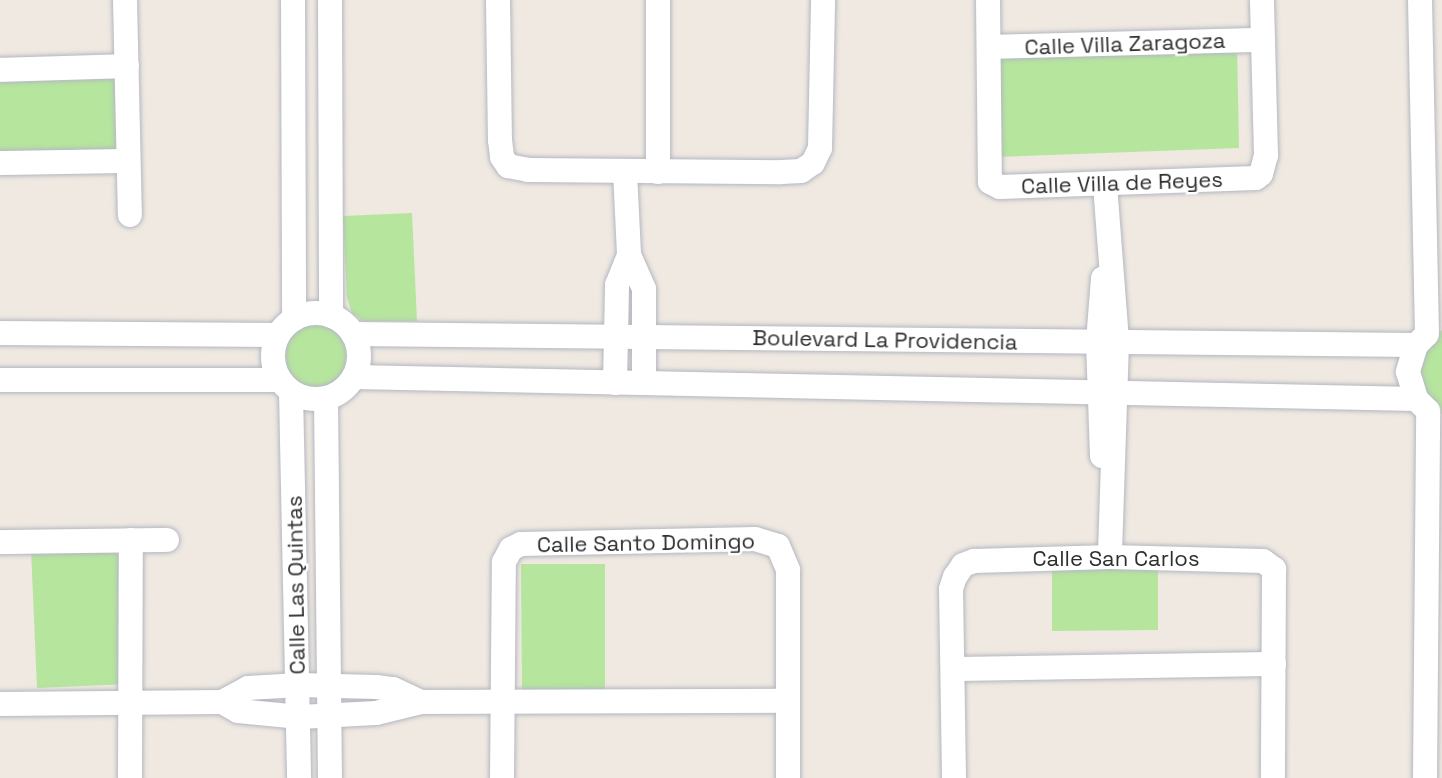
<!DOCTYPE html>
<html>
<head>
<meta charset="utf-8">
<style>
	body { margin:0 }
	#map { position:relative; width:1442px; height:778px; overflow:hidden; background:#efe9e1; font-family:"Space Grotesk",sans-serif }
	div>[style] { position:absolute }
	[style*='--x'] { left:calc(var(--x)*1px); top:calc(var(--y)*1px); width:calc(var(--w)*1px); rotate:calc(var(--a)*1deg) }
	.green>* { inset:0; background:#b6e59e }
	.round { border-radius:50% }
	.roads { filter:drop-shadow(0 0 2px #b4b7c1) drop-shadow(0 0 2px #b4b7c1) }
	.minor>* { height:24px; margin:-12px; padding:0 12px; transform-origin:12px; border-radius:12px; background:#fff }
	.minor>.ring { margin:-12px; padding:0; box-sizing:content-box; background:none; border:24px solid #fff; border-radius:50% }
	span { translate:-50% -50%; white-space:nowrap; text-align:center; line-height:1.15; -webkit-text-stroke:5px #fff; paint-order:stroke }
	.street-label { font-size:22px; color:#2e2e2e }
</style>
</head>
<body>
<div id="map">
	<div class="green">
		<i style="clip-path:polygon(1237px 45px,1239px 148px,997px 157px,997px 53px)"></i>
		<i style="clip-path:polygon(130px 74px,130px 172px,0 174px,0 78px)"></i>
		<i style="clip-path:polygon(412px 213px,417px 321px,363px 321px,352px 313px,347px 298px,343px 216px)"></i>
		<i class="round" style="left:280px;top:321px;width:72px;height:72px"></i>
		<i style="clip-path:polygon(1442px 330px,1442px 414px,1425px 404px,1415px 353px)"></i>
		<i style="clip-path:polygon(127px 548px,129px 684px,37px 688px,31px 549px)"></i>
		<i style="clip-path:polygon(521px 564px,605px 564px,605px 693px,522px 693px)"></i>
		<i style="clip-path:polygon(1158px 567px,1158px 630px,1052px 631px,1052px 568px)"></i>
	</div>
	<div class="roads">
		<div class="minor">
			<i style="--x:125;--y:0;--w:215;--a:88.7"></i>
			<i style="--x:293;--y:0;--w:319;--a:89.8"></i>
			<i style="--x:330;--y:0;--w:316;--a:89.8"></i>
			<i style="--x:498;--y:0;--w:140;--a:89.2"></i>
			<i style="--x:500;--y:140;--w:17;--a:83"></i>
			<i style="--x:502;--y:157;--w:11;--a:56"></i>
			<i style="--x:508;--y:166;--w:20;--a:11"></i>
			<i style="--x:528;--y:170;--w:253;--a:0.5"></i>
			<i style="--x:781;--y:172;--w:20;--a:-3"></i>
			<i style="--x:801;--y:171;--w:14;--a:-34"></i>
			<i style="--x:813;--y:163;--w:17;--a:-65"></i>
			<i style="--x:820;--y:148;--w:148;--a:-88.8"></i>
			<i style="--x:988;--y:0;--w:182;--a:89.4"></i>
			<i style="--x:990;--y:182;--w:11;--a:27"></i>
			<i style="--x:1000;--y:187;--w:256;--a:-2"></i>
			<i style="--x:1256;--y:178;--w:6;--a:-39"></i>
			<i style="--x:1261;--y:174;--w:20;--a:-75"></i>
			<i style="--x:1266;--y:155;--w:155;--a:-91.5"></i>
			<i style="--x:1420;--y:0;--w:334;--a:88.8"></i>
			<i style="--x:989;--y:47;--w:273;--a:-1.5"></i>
			<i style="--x:0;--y:70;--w:127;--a:-1.8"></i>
			<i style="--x:0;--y:163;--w:128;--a:-0.9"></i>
			<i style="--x:625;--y:172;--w:83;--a:87.2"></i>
			<i style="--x:629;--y:255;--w:37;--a:66"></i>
			<i style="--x:644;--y:289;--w:94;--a:90"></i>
			<i style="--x:658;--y:172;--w:172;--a:-90"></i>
			<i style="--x:1105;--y:185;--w:157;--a:85.6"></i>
			<i style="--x:1117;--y:342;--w:215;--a:91.9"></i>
			<i class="ring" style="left:273px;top:313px;width:62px;height:62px"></i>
			<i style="--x:0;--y:333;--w:278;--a:0.4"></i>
			<i style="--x:353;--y:334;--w:1063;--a:0.59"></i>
			<i style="--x:1426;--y:335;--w:14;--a:135"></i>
			<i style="--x:1416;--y:345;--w:28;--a:107"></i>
			<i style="--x:1408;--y:372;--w:28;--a:73"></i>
			<i style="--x:1416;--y:399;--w:16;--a:45"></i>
			<i style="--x:354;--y:377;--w:1062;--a:1.19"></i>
			<i style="--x:0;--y:380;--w:279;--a:0"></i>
			<i style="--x:615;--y:383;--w:98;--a:-88.8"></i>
			<i style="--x:617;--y:285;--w:32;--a:-68"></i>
			<i style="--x:291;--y:392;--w:386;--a:88.8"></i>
			<i style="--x:326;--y:398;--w:380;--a:89.4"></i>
			<i style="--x:1102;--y:456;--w:114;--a:-92"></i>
			<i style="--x:1098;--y:342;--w:64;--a:-85.5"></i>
			<i style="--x:0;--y:542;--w:167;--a:-0.7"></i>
			<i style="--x:954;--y:669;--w:320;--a:-0.9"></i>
			<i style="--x:222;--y:702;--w:30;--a:-28"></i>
			<i style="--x:248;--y:688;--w:51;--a:-3.4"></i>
			<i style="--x:299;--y:685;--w:77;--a:1.5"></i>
			<i style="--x:376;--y:687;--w:17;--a:7"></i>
			<i style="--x:393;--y:689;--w:31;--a:25"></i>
			<i style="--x:0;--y:704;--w:222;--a:-0.5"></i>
			<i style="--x:222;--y:702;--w:18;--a:29"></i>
			<i style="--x:238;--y:711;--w:62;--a:5.5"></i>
			<i style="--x:300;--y:717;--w:76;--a:-3"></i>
			<i style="--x:376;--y:713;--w:46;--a:-13.7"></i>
			<i style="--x:421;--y:702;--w:366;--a:-0.2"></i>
			<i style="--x:130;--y:778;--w:238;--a:-89.8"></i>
			<i style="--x:502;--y:778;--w:216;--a:-89.5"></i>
			<i style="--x:504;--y:562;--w:15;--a:-62"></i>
			<i style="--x:511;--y:549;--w:11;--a:-27"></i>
			<i style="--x:521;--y:544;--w:234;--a:-1.2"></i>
			<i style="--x:755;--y:539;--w:24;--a:17"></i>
			<i style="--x:778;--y:546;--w:26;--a:67"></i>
			<i style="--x:788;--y:570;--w:208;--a:90"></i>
			<i style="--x:954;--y:778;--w:189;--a:-90.9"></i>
			<i style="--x:951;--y:589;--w:13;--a:-72"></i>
			<i style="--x:955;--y:577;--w:14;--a:-56"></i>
			<i style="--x:963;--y:565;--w:12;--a:-20"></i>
			<i style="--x:974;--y:561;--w:136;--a:-1.7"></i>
			<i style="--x:1110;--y:557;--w:153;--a:1.5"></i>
			<i style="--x:1263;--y:561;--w:14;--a:36"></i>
			<i style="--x:1274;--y:569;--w:209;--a:90.3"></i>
			<i style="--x:1425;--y:778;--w:367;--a:-89.5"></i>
		</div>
	</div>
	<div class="street-label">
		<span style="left:1125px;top:44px;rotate:-2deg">Calle Villa Zaragoza</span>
		<span style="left:1122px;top:183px;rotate:-2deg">Calle Villa de Reyes</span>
		<span style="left:885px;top:340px;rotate:1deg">Boulevard La Providencia</span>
		<span style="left:646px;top:543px;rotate:-1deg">Calle Santo Domingo</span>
		<span style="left:1116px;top:559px">Calle San Carlos</span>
		<span style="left:296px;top:585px;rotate:-91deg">Calle Las Quintas</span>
	</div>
</div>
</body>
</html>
